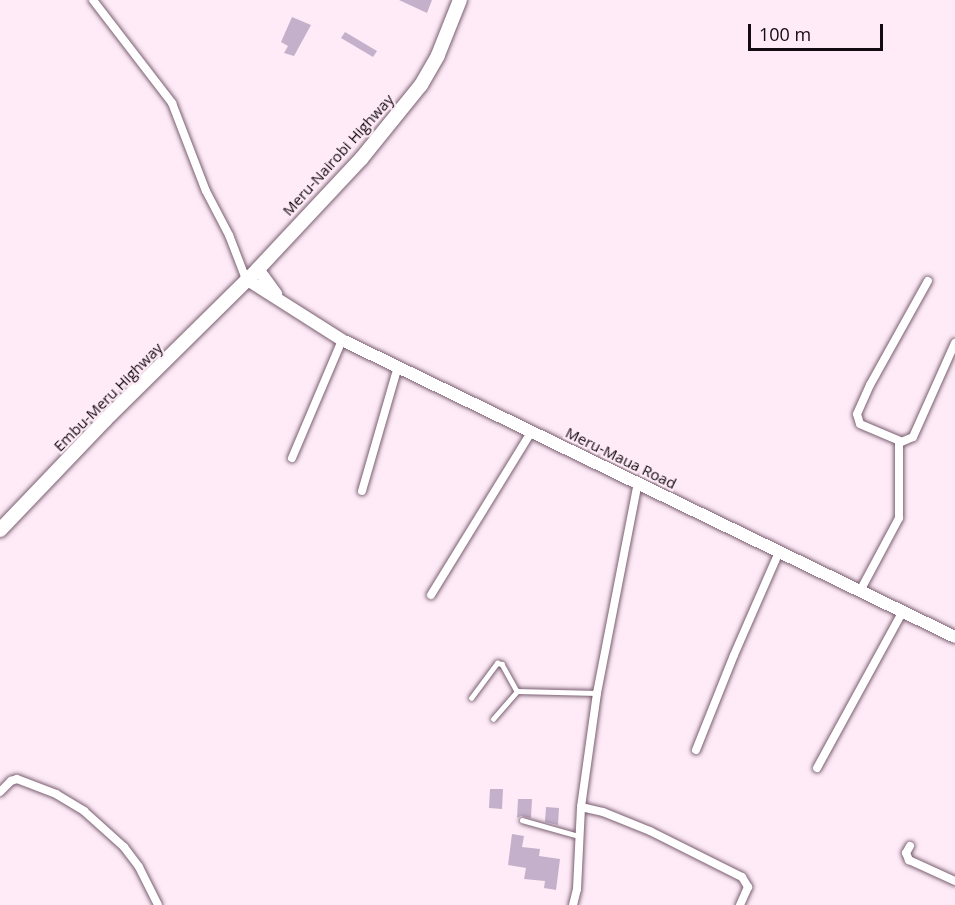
<!DOCTYPE html>
<html>
<head>
<meta charset="utf-8">
<style>
	body { margin:0 }
	#map { position:relative; width:955px; height:905px; overflow:hidden; background:#feebf7; font-family:"Open Sans",sans-serif }
	div>[style] { position:absolute }
	[style*='--x'] { left:calc(var(--x)*1px); top:calc(var(--y)*1px); width:calc(var(--w)*1px); rotate:calc(var(--a)*1deg) }
	.building>* { inset:0; background:#c4b0ca }
	.roads { filter:drop-shadow(0 0 2px #795e70) drop-shadow(0 0 2px #795e70) }
	.service>* { height:4.5px; margin:-2.25px; padding:0 2.25px; transform-origin:2.25px; border-radius:2.25px; background:#fff }
	.minor>* { height:8px; margin:-4px; padding:0 4px; transform-origin:4px; border-radius:4px; background:#fff }
	.secondary>* { height:12px; margin:-6px; padding:0 6px; transform-origin:6px; border-radius:6px; background:#fff }
	.trunk>* { height:14px; margin:-7px; padding:0 7px; transform-origin:7px; border-radius:7px; background:#fff }
	span { translate:-50% -50%; white-space:nowrap; text-align:center; line-height:1.15; -webkit-text-stroke:4.5px #feebf7; paint-order:stroke }
	.street-label { font-size:15px; color:#140a11 }
	.scale { position:absolute; left:748px; top:24px; width:135px; height:27px; box-sizing:border-box; border:3px solid #140a11; border-top:0; padding-left:8px; font-size:18px; line-height:21px; white-space:nowrap; color:#140a11; -webkit-text-stroke:4px #feebf7; paint-order:stroke }
</style>
</head>
<body>
<div id="map">
	<div class="building">
		<i style="clip-path:polygon(399px 0,432px 0,427px 13px)"></i>
		<i style="clip-path:polygon(292px 17px,311px 25px,294px 56px,284px 53px,288px 46px,281px 42px)"></i>
		<i style="clip-path:polygon(345px 32px,377px 51px,373px 57px,341px 38px)"></i>
		<i style="clip-path:polygon(490px 789px,503px 789px,502px 809px,489px 808px)"></i>
		<i style="clip-path:polygon(518px 799px,532px 799px,531px 818px,521px 816px,517px 818px)"></i>
		<i style="clip-path:polygon(546px 807px,559px 808px,558px 825px,545px 822px)"></i>
		<i style="clip-path:polygon(512px 834px,524px 836px,522px 847px,540px 849px,539px 856px,560px 859px,556px 890px,544px 888px,545px 881px,524px 879px,526px 868px,508px 865px)"></i>
	</div>
	<div class="roads">
		<div class="service">
			<i style="--x:471;--y:698;--w:44;--a:-53.4"></i>
			<i style="--x:497;--y:663;--w:5;--a:11"></i>
			<i style="--x:502;--y:664;--w:31;--a:61"></i>
			<i style="--x:493;--y:719;--w:37;--a:-49"></i>
			<i style="--x:517;--y:691;--w:80;--a:1.4"></i>
			<i style="--x:522;--y:820;--w:59;--a:15.7"></i>
		</div>
		<div class="minor">
			<i style="--x:93;--y:0;--w:130;--a:52.5"></i>
			<i style="--x:172;--y:103;--w:94;--a:68.9"></i>
			<i style="--x:206;--y:191;--w:50;--a:62.4"></i>
			<i style="--x:229;--y:235;--w:47;--a:68.9"></i>
			<i style="--x:900;--y:441;--w:43;--a:-157"></i>
			<i style="--x:860;--y:424;--w:10;--a:-107"></i>
			<i style="--x:857;--y:414;--w:32;--a:-66"></i>
			<i style="--x:870;--y:385;--w:119;--a:-60.9"></i>
			<i style="--x:292;--y:458;--w:128;--a:-67"></i>
			<i style="--x:362;--y:491;--w:130;--a:-73.9"></i>
			<i style="--x:860;--y:591;--w:83;--a:-61.9"></i>
			<i style="--x:899;--y:518;--w:75;--a:-90"></i>
			<i style="--x:899;--y:443;--w:15;--a:-23"></i>
			<i style="--x:913;--y:437;--w:103;--a:-65.9"></i>
			<i style="--x:431;--y:595;--w:193;--a:-58.4"></i>
			<i style="--x:696;--y:750;--w:102;--a:-68.2"></i>
			<i style="--x:734;--y:655;--w:112;--a:-66.4"></i>
			<i style="--x:817;--y:768;--w:177;--a:-61.3"></i>
			<i style="--x:0;--y:792;--w:16;--a:-45"></i>
			<i style="--x:11;--y:781;--w:6;--a:-18"></i>
			<i style="--x:17;--y:779;--w:42;--a:21"></i>
			<i style="--x:56;--y:794;--w:33;--a:31"></i>
			<i style="--x:84;--y:811;--w:54;--a:42"></i>
			<i style="--x:124;--y:847;--w:25;--a:53"></i>
			<i style="--x:139;--y:867;--w:42;--a:63.4"></i>
			<i style="--x:581;--y:807;--w:23;--a:13"></i>
			<i style="--x:603;--y:812;--w:51;--a:22"></i>
			<i style="--x:650;--y:831;--w:103;--a:26.6"></i>
			<i style="--x:742;--y:877;--w:12;--a:59"></i>
			<i style="--x:748;--y:887;--w:20;--a:114"></i>
			<i style="--x:910;--y:846;--w:8;--a:120"></i>
			<i style="--x:906;--y:853;--w:8;--a:67"></i>
			<i style="--x:909;--y:860;--w:51;--a:24.5"></i>
			<i style="--x:573;--y:905;--w:16;--a:-76"></i>
			<i style="--x:577;--y:889;--w:82;--a:-87.2"></i>
			<i style="--x:581;--y:807;--w:115;--a:-82"></i>
			<i style="--x:597;--y:693;--w:214;--a:-79"></i>
		</div>
		<div class="secondary">
			<i style="--x:258;--y:269;--w:31;--a:54"></i>
			<i style="--x:246;--y:279;--w:114;--a:32.4"></i>
			<i style="--x:342;--y:340;--w:681;--a:25.85"></i>
		</div>
		<div class="trunk">
			<i style="--x:0;--y:530;--w:152;--a:-46.3"></i>
			<i style="--x:105;--y:420;--w:215;--a:-44.6"></i>
			<i style="--x:258;--y:269;--w:151;--a:-46.9"></i>
			<i style="--x:361;--y:159;--w:95;--a:-51"></i>
			<i style="--x:421;--y:85;--w:34;--a:-60"></i>
			<i style="--x:438;--y:55;--w:59;--a:-68.2"></i>
		</div>
	</div>
	<div class="street-label">
		<span style="left:338px;top:155px;rotate:-48deg">Meru-Nairobi Highway</span>
		<span style="left:108px;top:397px;rotate:-45deg">Embu-Meru Highway</span>
		<span style="left:621px;top:458px;rotate:26deg">Meru-Maua Road</span>
	</div>
	<div class="scale">100 m</div>
</div>
</body>
</html>
